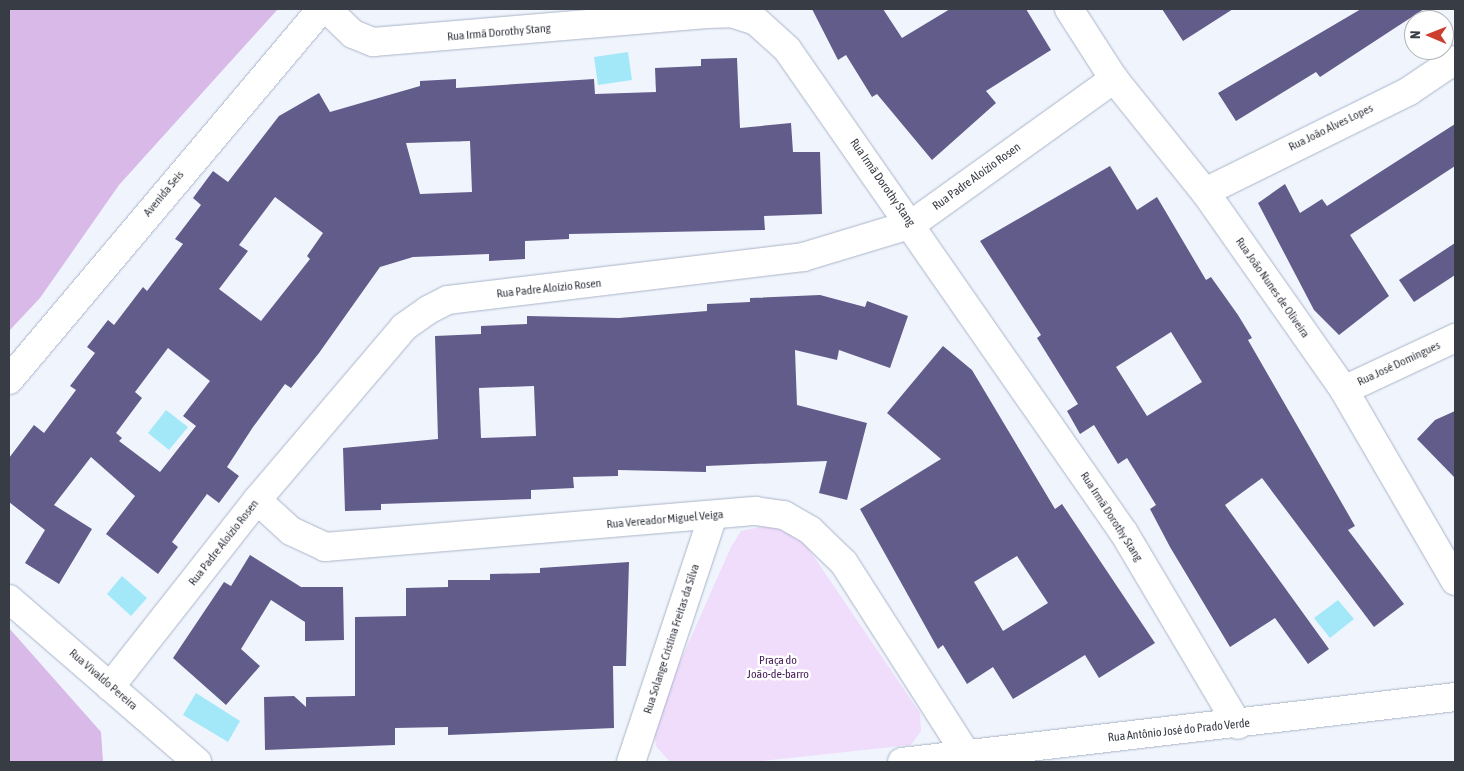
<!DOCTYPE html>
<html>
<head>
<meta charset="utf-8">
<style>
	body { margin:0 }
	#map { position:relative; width:1464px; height:771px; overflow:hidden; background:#f0f5fd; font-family:"Asap Condensed",sans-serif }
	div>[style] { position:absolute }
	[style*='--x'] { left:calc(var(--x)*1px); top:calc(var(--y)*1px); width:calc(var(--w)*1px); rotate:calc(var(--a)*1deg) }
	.green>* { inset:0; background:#f0dcfb }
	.forest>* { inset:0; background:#d8b9e8 }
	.water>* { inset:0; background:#a2e8f8 }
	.building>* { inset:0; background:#625c8a }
	.roads { filter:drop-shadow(0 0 1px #aab4c8) drop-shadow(0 0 1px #aab4c8) }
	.minor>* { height:28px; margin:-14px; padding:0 14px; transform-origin:14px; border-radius:14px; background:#fff }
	span { translate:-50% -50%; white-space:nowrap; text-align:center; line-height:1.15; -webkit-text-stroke:5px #fff; paint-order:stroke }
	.street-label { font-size:12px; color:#383c44 }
	.park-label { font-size:12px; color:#49225a }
	.frame { position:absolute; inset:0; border:10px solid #383c44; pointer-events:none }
	.north { position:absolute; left:1404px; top:10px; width:50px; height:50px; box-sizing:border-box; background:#fff; border:1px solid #afb1b4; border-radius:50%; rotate:271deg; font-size:14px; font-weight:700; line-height:20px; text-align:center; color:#383c44 }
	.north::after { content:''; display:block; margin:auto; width:18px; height:22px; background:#cc3f2e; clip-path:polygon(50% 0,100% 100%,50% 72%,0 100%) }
</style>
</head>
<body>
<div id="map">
	<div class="green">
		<i style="clip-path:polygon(768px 525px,799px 538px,808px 548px,920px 713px,921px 731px,911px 745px,752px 762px,670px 762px,656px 746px,653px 723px,731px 547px,741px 531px)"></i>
	</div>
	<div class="forest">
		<i style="clip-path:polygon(9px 9px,278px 9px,119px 185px,40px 298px,9px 331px)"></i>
		<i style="clip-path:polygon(9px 628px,101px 732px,103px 762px,9px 762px)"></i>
	</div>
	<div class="water">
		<i style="clip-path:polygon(628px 52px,632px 80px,598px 85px,594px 57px)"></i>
		<i style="clip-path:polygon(166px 410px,188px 427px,169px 450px,148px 433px)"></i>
		<i style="clip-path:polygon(122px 576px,147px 598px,131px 616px,107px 594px)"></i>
		<i style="clip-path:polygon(1338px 600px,1354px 619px,1330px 638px,1314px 618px)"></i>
		<i style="clip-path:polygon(196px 693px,240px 721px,228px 742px,183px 715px)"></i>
	</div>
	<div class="building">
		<i style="clip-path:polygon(812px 9px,883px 9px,902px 38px,950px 9px,1026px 9px,1051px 50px,986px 91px,996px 103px,932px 160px,877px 94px,872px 97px,846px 55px,838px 60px)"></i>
		<i style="clip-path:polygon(1162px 9px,1233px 9px,1183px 41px)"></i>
		<i style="clip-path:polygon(1361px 9px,1424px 9px,1320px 77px,1316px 72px,1236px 121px,1218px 93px)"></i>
		<i style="clip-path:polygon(evenodd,737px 58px,740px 128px,791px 123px,793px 152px,820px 152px,822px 214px,764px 216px,765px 230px,569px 234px,569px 239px,525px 241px,525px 259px,489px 261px,489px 254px,413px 257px,380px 267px,319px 353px,291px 388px,285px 384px,253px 427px,227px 467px,239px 476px,219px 503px,207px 494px,172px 542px,178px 547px,158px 574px,106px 534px,135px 496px,91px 457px,54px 505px,92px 529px,59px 584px,25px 563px,45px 530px,9px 502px,9px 458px,34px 425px,44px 433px,76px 390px,70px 386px,95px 353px,87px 347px,108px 320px,114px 325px,143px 287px,147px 291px,183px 244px,175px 239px,201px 205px,193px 198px,213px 171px,228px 182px,279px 116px,319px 93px,330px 112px,420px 86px,420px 81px,456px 79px,456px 88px,594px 79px,595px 94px,656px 92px,655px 68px,701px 66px,701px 59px,737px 58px,470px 141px,472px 192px,420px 194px,406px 143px,470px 141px,737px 58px,275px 197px,323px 233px,307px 256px,310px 259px,261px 321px,219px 289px,248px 251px,239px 245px,275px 197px,737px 58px,168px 348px,210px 381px,183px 416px,196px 426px,160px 472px,119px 441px,122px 438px,116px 433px,142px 398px,135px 392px,168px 348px)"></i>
		<i style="clip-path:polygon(1455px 124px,1455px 166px,1350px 235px,1389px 296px,1339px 335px,1314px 310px,1258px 203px,1285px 184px,1300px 213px,1322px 199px,1327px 206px)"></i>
		<i style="clip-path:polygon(evenodd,1110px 166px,1137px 210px,1157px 197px,1206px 280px,1211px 277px,1238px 315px,1252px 338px,1248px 340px,1355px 526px,1348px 530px,1404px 604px,1374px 627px,1262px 478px,1225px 505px,1329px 649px,1308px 664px,1275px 618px,1230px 647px,1170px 547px,1150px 509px,1156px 505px,1127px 458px,1118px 464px,1094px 425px,1080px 434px,1067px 411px,1078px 404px,1037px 338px,1041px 335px,980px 241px,1110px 166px,1171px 332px,1202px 382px,1147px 416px,1116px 367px,1171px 332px)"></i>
		<i style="clip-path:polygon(1455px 243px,1455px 275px,1414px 302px,1399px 280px)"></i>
		<i style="clip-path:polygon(evenodd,820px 295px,865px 307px,867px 301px,908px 316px,890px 368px,839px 350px,837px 360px,795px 350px,797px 405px,867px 423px,847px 500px,819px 493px,827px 461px,706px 466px,706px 472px,618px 470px,618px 476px,573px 477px,574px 488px,531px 490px,531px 499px,381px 504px,381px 510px,345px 511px,343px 448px,438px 439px,435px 336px,481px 334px,481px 326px,527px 324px,527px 316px,619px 318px,707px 311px,707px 304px,750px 302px,750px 298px,820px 295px,534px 386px,536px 436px,481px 438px,479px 388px,534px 386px)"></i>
		<i style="clip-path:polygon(evenodd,943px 346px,972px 370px,1055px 509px,1062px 504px,1155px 643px,1099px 678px,1085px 655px,1013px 699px,993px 667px,967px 684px,943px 645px,938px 649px,860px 509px,941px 459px,887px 413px,943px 346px,1017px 556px,1048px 603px,1003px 631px,974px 582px,1017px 556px)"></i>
		<i style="clip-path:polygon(1455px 411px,1455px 478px,1417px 439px,1435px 420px)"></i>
		<i style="clip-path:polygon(250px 555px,301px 587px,343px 587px,344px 640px,305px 641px,305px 622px,271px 600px,241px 649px,260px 666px,226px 705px,173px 658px,224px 582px,231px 586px)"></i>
		<i style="clip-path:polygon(629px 562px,626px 666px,613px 666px,614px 728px,448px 735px,448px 727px,395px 728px,395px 745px,265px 750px,264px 697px,294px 696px,306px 707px,306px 697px,355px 696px,355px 617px,406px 616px,406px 588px,448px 587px,448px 580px,490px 580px,490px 574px,540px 573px,540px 568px)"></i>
	</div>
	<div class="roads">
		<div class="minor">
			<i style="--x:327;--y:9;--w:36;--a:44"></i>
			<i style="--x:353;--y:34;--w:22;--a:22"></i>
			<i style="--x:373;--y:42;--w:335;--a:-4.8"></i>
			<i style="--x:707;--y:14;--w:24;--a:-2"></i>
			<i style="--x:731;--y:13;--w:26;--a:18"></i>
			<i style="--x:756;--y:21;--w:42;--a:42.1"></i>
			<i style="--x:787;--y:49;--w:590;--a:55.15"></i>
			<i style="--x:1124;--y:533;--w:223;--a:59.3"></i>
			<i style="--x:1069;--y:9;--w:83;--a:57.3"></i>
			<i style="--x:1114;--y:79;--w:145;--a:51.2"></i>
			<i style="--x:1205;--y:192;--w:242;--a:54.9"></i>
			<i style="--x:1344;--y:390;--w:221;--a:59.8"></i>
			<i style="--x:1205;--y:192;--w:228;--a:-26.3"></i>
			<i style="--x:1409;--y:91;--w:55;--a:-34"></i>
			<i style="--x:9;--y:380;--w:485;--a:-49.9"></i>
			<i style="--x:1344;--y:390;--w:123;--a:-25.1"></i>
			<i style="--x:257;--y:500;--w:46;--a:42.4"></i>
			<i style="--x:291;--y:531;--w:38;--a:25"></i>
			<i style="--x:325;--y:547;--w:432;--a:-4.8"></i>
			<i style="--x:755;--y:511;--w:29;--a:8"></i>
			<i style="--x:784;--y:515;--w:30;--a:30"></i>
			<i style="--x:810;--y:530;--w:47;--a:44.1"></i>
			<i style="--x:844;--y:563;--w:228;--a:57.4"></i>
			<i style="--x:9;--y:599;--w:249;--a:40.9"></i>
			<i style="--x:110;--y:687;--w:238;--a:-51.8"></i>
			<i style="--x:257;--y:500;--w:227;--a:-49.6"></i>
			<i style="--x:404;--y:327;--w:29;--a:-35"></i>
			<i style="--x:428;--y:310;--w:22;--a:-27"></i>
			<i style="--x:448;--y:300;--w:358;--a:-6.9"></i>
			<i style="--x:803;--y:257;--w:114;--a:-16.8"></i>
			<i style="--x:912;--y:224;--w:249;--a:-35.7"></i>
			<i style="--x:631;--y:762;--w:259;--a:-71.6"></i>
			<i style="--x:902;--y:762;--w:557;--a:-6.7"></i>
		</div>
	</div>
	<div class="street-label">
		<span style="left:499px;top:33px;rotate:-5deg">Rua Irmã Dorothy Stang</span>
		<span style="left:1331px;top:128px;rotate:-26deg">Rua João Alves Lopes</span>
		<span style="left:977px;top:177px;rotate:-36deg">Rua Padre Aloízio Rosen</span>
		<span style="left:882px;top:183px;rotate:55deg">Rua Irmã Dorothy Stang</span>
		<span style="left:164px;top:194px;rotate:-50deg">Avenida Seis</span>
		<span style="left:1272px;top:288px;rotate:55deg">Rua João Nunes de Oliveira</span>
		<span style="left:549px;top:289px;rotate:-6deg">Rua Padre Aloízio Rosen</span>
		<span style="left:1399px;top:364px;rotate:-25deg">Rua José Domingues</span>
		<span style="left:1111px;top:517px;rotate:57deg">Rua Irmã Dorothy Stang</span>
		<span style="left:665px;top:520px;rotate:-5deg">Rua Vereador Miguel Veiga</span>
		<span style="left:224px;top:543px;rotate:-52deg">Rua Padre Aloízio Rosen</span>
		<span style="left:672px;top:639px;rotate:-72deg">Rua Solange Cristina Freitas da Silva</span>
		<span style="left:103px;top:680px;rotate:41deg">Rua Vivaldo Pereira</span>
		<span style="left:1179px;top:731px;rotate:-6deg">Rua Antônio José do Prado Verde</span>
	</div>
	<div class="park-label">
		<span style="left:778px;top:668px">Praça do<br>João-de-barro</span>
	</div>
	<div class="frame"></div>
	<div class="north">N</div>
</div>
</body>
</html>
